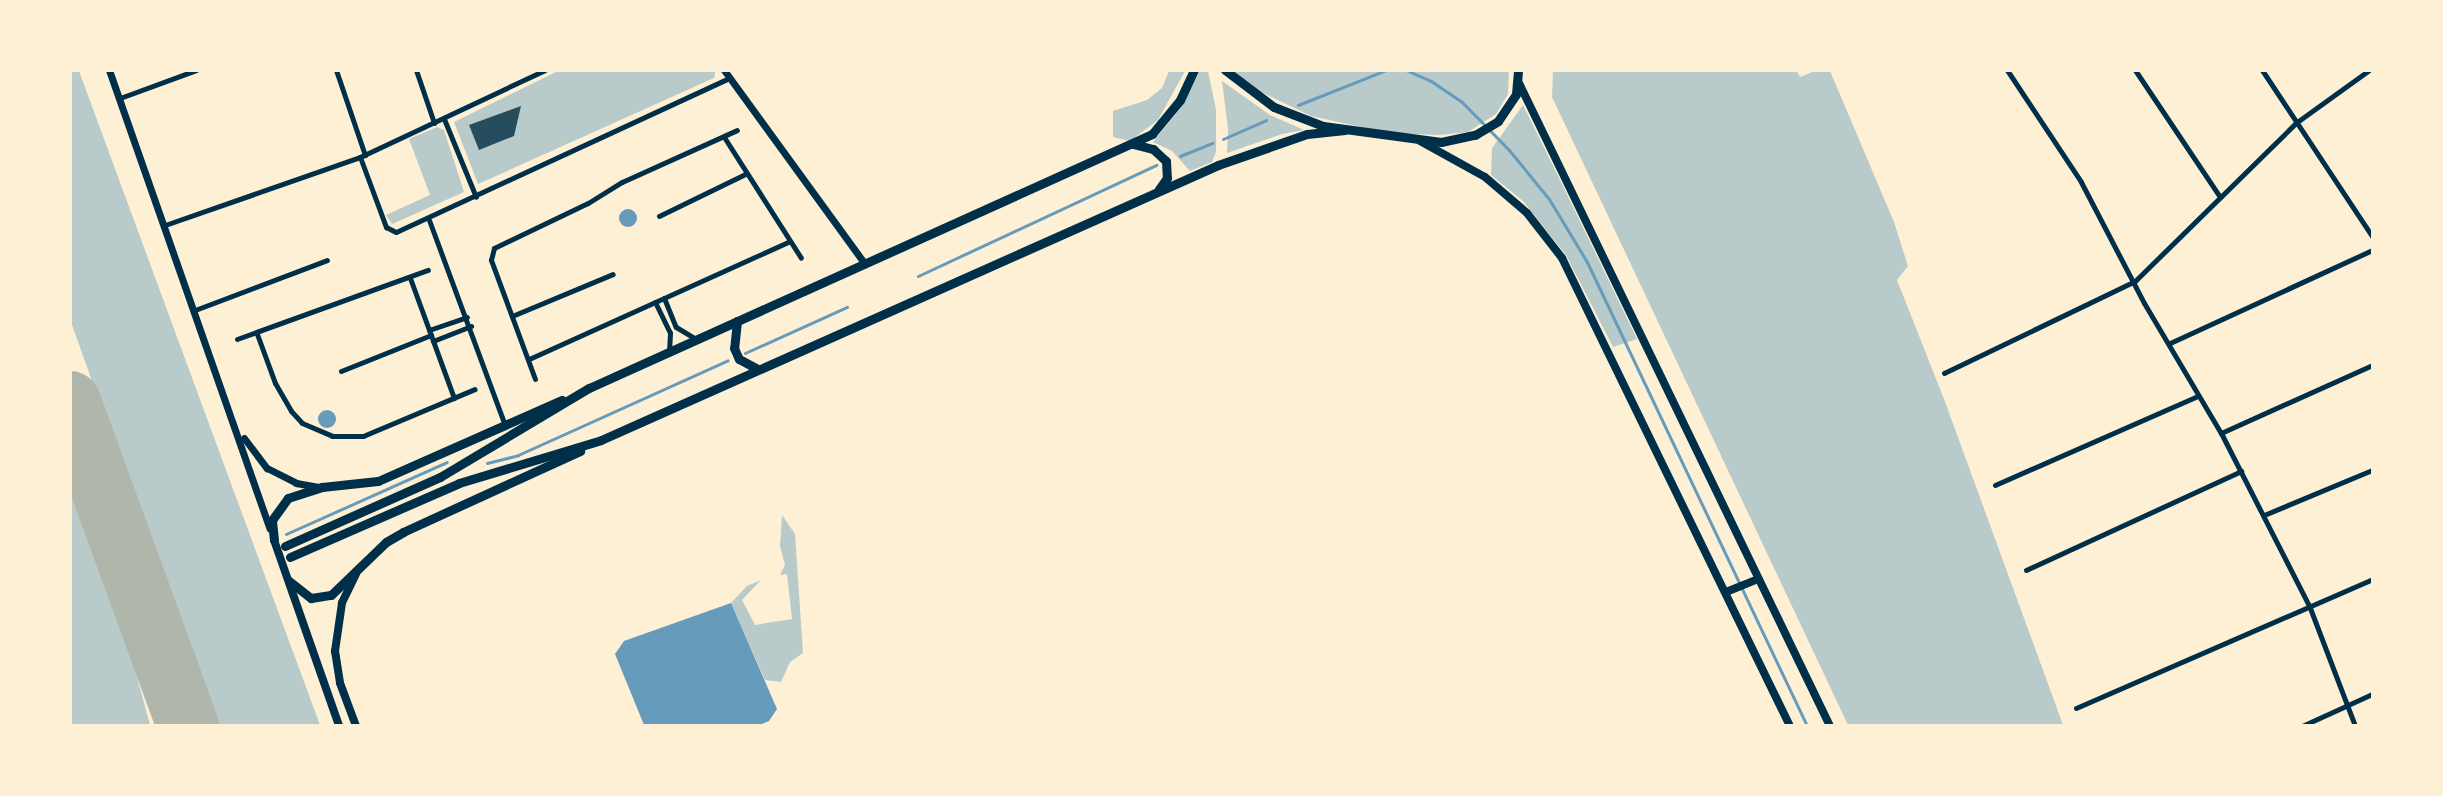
<!DOCTYPE html>
<html>
<head>
<meta charset="utf-8">
<style>
	body { margin:0 }
	#map { position:relative; width:2443px; height:796px; overflow:hidden; background:#fdf0d5; font-family:Jost,sans-serif }
	div>[style] { position:absolute }
	[style*='--x'] { left:calc(var(--x)*1px); top:calc(var(--y)*1px); width:calc(var(--w)*1px); rotate:calc(var(--a)*1deg) }
	.green>* { inset:0; background:#b9caca }
	.water>* { inset:0; background:#669bbc }
	.round { border-radius:50% }
	.stream>* { height:3px; margin:-1.5px; padding:0 1.5px; transform-origin:1.5px; border-radius:1.5px; background:#669bbc }
	.runway>* { height:62px; margin:-31px; padding:0 31px; transform-origin:31px; border-radius:31px; background:#b1b6ab }
	.building>* { inset:0; background:#264d5e }
	.minor>* { height:5px; margin:-2.5px; padding:0 2.5px; transform-origin:2.5px; border-radius:2.5px; background:#003049 }
	.tertiary>* { height:7px; margin:-3.5px; padding:0 3.5px; transform-origin:3.5px; border-radius:3.5px; background:#003049 }
	.secondary>* { height:8px; margin:-4px; padding:0 4px; transform-origin:4px; border-radius:4px; background:#003049 }
	.primary>* { height:8px; margin:-4px; padding:0 4px; transform-origin:4px; border-radius:4px; background:#003049 }
	.trunk>* { height:9px; margin:-4.5px; padding:0 4.5px; transform-origin:4.5px; border-radius:4.5px; background:#003049 }
	span { translate:-50% -50%; white-space:nowrap; text-align:center; line-height:1.15; -webkit-text-stroke:5px #fdf0d5; paint-order:stroke }
	.frame { position:absolute; inset:0; border:72px solid #fdf0d5; pointer-events:none }
</style>
</head>
<body>
<div id="map">
	<div class="green">
		<i style="clip-path:polygon(1509px 70px,1508px 94px,1496px 114px,1468px 132px,1440px 135px,1389px 133px,1311px 116px,1257px 90px,1233px 71px)"></i>
		<i style="clip-path:polygon(70px 71px,79px 71px,320px 725px,214px 725px,71px 322px)"></i>
		<i style="clip-path:polygon(558px 71px,715px 71px,715px 73px,714px 78px,478px 184px,454px 122px)"></i>
		<i style="clip-path:polygon(1169px 71px,1185px 71px,1158px 120px,1130px 141px,1113px 137px,1113px 111px,1147px 100px,1162px 88px)"></i>
		<i style="clip-path:polygon(1200px 71px,1208px 71px,1216px 110px,1216px 152px,1212px 162px,1190px 171px,1172px 151px,1153px 142px,1180px 109px)"></i>
		<i style="clip-path:polygon(1797px 71px,1800px 77px,1815px 71px,1830px 71px,1894px 222px,1908px 266px,1897px 280px,1944px 399px,2063px 725px,1848px 725px,1552px 97px,1553px 71px)"></i>
		<i style="clip-path:polygon(1222px 81px,1270px 115px,1304px 130px,1282px 134px,1227px 153px,1228px 129px)"></i>
		<i style="clip-path:polygon(1523px 105px,1559px 178px,1637px 339px,1613px 347px,1566px 255px,1523px 201px,1491px 175px,1492px 148px)"></i>
		<i style="clip-path:polygon(437px 127px,444px 130px,464px 192px,392px 224px,386px 215px,430px 195px,409px 139px)"></i>
		<i style="clip-path:polygon(71px 487px,133px 662px,150px 725px,71px 725px)"></i>
		<i style="clip-path:polygon(782px 515px,795px 534px,803px 653px,790px 662px,781px 682px,765px 680px,731px 603px,747px 586px,761px 580px,742px 600px,755px 625px,792px 619px,787px 574px,780px 575px,785px 565px,780px 546px)"></i>
	</div>
	<div class="water">
		<i class="round" style="left:619px;top:209px;width:18px;height:18px"></i>
		<i class="round" style="left:318px;top:410px;width:18px;height:18px"></i>
		<i style="clip-path:polygon(731px 603px,777px 709px,769px 721px,757px 726px,644px 725px,615px 654px,624px 641px)"></i>
	</div>
	<div class="stream">
		<i style="--x:1406;--y:70;--w:27;--a:24"></i>
		<i style="--x:1431;--y:81;--w:37;--a:34"></i>
		<i style="--x:1462;--y:102;--w:67;--a:45.6"></i>
		<i style="--x:1509;--y:150;--w:63;--a:50.8"></i>
		<i style="--x:1549;--y:199;--w:74;--a:58.9"></i>
		<i style="--x:1587;--y:262;--w:514;--a:64.63"></i>
		<i style="--x:1298;--y:105;--w:95;--a:-21.7"></i>
		<i style="--x:1223;--y:139;--w:47;--a:-23.8"></i>
		<i style="--x:1180;--y:156;--w:35;--a:-22"></i>
		<i style="--x:918;--y:276;--w:263;--a:-25"></i>
		<i style="--x:745;--y:353;--w:112;--a:-24.3"></i>
		<i style="--x:487;--y:463;--w:32;--a:-14"></i>
		<i style="--x:518;--y:455;--w:230;--a:-24.3"></i>
		<i style="--x:286;--y:534;--w:176;--a:-24.1"></i>
	</div>
	<div class="runway">
		<i style="--x:70;--y:402;--w:345;--a:70"></i>
	</div>
	<div class="building">
		<i style="clip-path:polygon(521px 106px,514px 136px,479px 150px,469px 125px)"></i>
	</div>
	<div class="minor">
		<i style="--x:336;--y:70;--w:90;--a:71.2"></i>
		<i style="--x:416;--y:70;--w:56;--a:71.2"></i>
		<i style="--x:2007;--y:70;--w:134;--a:56.5"></i>
		<i style="--x:2081;--y:182;--w:136;--a:62.5"></i>
		<i style="--x:2144;--y:303;--w:151;--a:59.4"></i>
		<i style="--x:2221;--y:433;--w:196;--a:63"></i>
		<i style="--x:2310;--y:608;--w:126;--a:69.1"></i>
		<i style="--x:2135;--y:70;--w:153;--a:56.2"></i>
		<i style="--x:2262;--y:70;--w:199;--a:56.5"></i>
		<i style="--x:120;--y:98;--w:81;--a:-20.2"></i>
		<i style="--x:444;--y:119;--w:84;--a:67.7"></i>
		<i style="--x:724;--y:137;--w:143;--a:57.5"></i>
		<i style="--x:360;--y:157;--w:75;--a:69.6"></i>
		<i style="--x:386;--y:227;--w:11;--a:27"></i>
		<i style="--x:396;--y:232;--w:368;--a:-24.8"></i>
		<i style="--x:659;--y:216;--w:96;--a:-26"></i>
		<i style="--x:429;--y:220;--w:219;--a:69.7"></i>
		<i style="--x:165;--y:225;--w:207;--a:-19.2"></i>
		<i style="--x:360;--y:157;--w:204;--a:-25.2"></i>
		<i style="--x:410;--y:278;--w:128;--a:69.9"></i>
		<i style="--x:664;--y:298;--w:31;--a:68"></i>
		<i style="--x:676;--y:327;--w:23;--a:31"></i>
		<i style="--x:655;--y:302;--w:34;--a:64"></i>
		<i style="--x:670;--y:333;--w:18;--a:93"></i>
		<i style="--x:195;--y:310;--w:141;--a:-20.7"></i>
		<i style="--x:512;--y:316;--w:109;--a:-22.6"></i>
		<i style="--x:429;--y:330;--w:40;--a:-18.9"></i>
		<i style="--x:257;--y:334;--w:52;--a:69.8"></i>
		<i style="--x:275;--y:383;--w:32;--a:60"></i>
		<i style="--x:291;--y:411;--w:16;--a:47"></i>
		<i style="--x:302;--y:423;--w:33;--a:23"></i>
		<i style="--x:332;--y:436;--w:31;--a:0"></i>
		<i style="--x:363;--y:436;--w:121;--a:-22.8"></i>
		<i style="--x:237;--y:339;--w:203;--a:-19.9"></i>
		<i style="--x:433;--y:341;--w:41;--a:-21.5"></i>
		<i style="--x:2170;--y:343;--w:222;--a:-24.7"></i>
		<i style="--x:529;--y:359;--w:286;--a:-24.3"></i>
		<i style="--x:341;--y:371;--w:97;--a:-21.8"></i>
		<i style="--x:1944;--y:373;--w:212;--a:-25.7"></i>
		<i style="--x:2135;--y:281;--w:227;--a:-44.5"></i>
		<i style="--x:2297;--y:122;--w:89;--a:-35.8"></i>
		<i style="--x:535;--y:379;--w:127;--a:-110.3"></i>
		<i style="--x:491;--y:260;--w:12;--a:-76"></i>
		<i style="--x:494;--y:248;--w:104;--a:-25.6"></i>
		<i style="--x:588;--y:203;--w:40;--a:-32"></i>
		<i style="--x:622;--y:182;--w:126;--a:-24.3"></i>
		<i style="--x:2221;--y:433;--w:166;--a:-24.2"></i>
		<i style="--x:1995;--y:485;--w:222;--a:-23.7"></i>
		<i style="--x:2264;--y:515;--w:117;--a:-22.6"></i>
		<i style="--x:2026;--y:570;--w:237;--a:-24.7"></i>
		<i style="--x:2076;--y:708;--w:323;--a:-23.5"></i>
		<i style="--x:2302;--y:726;--w:77;--a:-24.6"></i>
	</div>
	<div class="tertiary">
		<i style="--x:109;--y:70;--w:486;--a:70.7"></i>
		<i style="--x:724;--y:70;--w:240;--a:54"></i>
		<i style="--x:244;--y:438;--w:38;--a:53"></i>
		<i style="--x:267;--y:468;--w:33;--a:27"></i>
		<i style="--x:296;--y:483;--w:23;--a:10"></i>
	</div>
	<div class="secondary">
		<i style="--x:1519;--y:83;--w:714;--a:64.19"></i>
		<i style="--x:1420;--y:141;--w:74;--a:29"></i>
		<i style="--x:1485;--y:177;--w:55;--a:40.6"></i>
		<i style="--x:1527;--y:213;--w:57;--a:52.1"></i>
		<i style="--x:1562;--y:258;--w:521;--a:64.03"></i>
		<i style="--x:1726;--y:592;--w:35;--a:-22"></i>
	</div>
	<div class="primary">
		<i style="--x:274;--y:540;--w:197;--a:70.7"></i>
		<i style="--x:356;--y:574;--w:32;--a:116"></i>
		<i style="--x:342;--y:603;--w:49;--a:98.3"></i>
		<i style="--x:335;--y:651;--w:32;--a:81"></i>
		<i style="--x:340;--y:683;--w:46;--a:69.6"></i>
	</div>
	<div class="trunk">
		<i style="--x:1225;--y:70;--w:61;--a:37.1"></i>
		<i style="--x:1274;--y:107;--w:53;--a:21.2"></i>
		<i style="--x:1323;--y:126;--w:119;--a:7.7"></i>
		<i style="--x:1441;--y:142;--w:35;--a:-12"></i>
		<i style="--x:1475;--y:135;--w:27;--a:-31"></i>
		<i style="--x:1498;--y:121;--w:32;--a:-56"></i>
		<i style="--x:1516;--y:94;--w:24;--a:-85"></i>
		<i style="--x:1133;--y:144;--w:21;--a:14"></i>
		<i style="--x:1153;--y:149;--w:18;--a:43"></i>
		<i style="--x:1166;--y:161;--w:17;--a:87"></i>
		<i style="--x:1167;--y:178;--w:14;--a:126"></i>
		<i style="--x:737;--y:321;--w:27;--a:96"></i>
		<i style="--x:734;--y:348;--w:12;--a:66"></i>
		<i style="--x:739;--y:359;--w:19;--a:28"></i>
		<i style="--x:274;--y:540;--w:20;--a:-96"></i>
		<i style="--x:272;--y:520;--w:27;--a:-54"></i>
		<i style="--x:288;--y:498;--w:36;--a:-18"></i>
		<i style="--x:322;--y:487;--w:56;--a:-6.1"></i>
		<i style="--x:378;--y:481;--w:201;--a:-23.8"></i>
		<i style="--x:285;--y:546;--w:170;--a:-24"></i>
		<i style="--x:440;--y:477;--w:174;--a:-30.9"></i>
		<i style="--x:589;--y:388;--w:618;--a:-24.28"></i>
		<i style="--x:1152;--y:134;--w:44;--a:-50.5"></i>
		<i style="--x:1180;--y:100;--w:33;--a:-65"></i>
		<i style="--x:290;--y:557;--w:184;--a:-23.6"></i>
		<i style="--x:459;--y:483;--w:148;--a:-16.8"></i>
		<i style="--x:601;--y:440;--w:676;--a:-24.02"></i>
		<i style="--x:1218;--y:165;--w:94;--a:-19.2"></i>
		<i style="--x:1307;--y:134;--w:38;--a:-6"></i>
		<i style="--x:289;--y:581;--w:28;--a:38"></i>
		<i style="--x:311;--y:598;--w:20;--a:-9"></i>
		<i style="--x:331;--y:595;--w:76;--a:-43.9"></i>
		<i style="--x:386;--y:542;--w:20;--a:-30"></i>
		<i style="--x:403;--y:532;--w:195;--a:-24.6"></i>
	</div>
	<div class="frame"></div>
</div>
</body>
</html>
